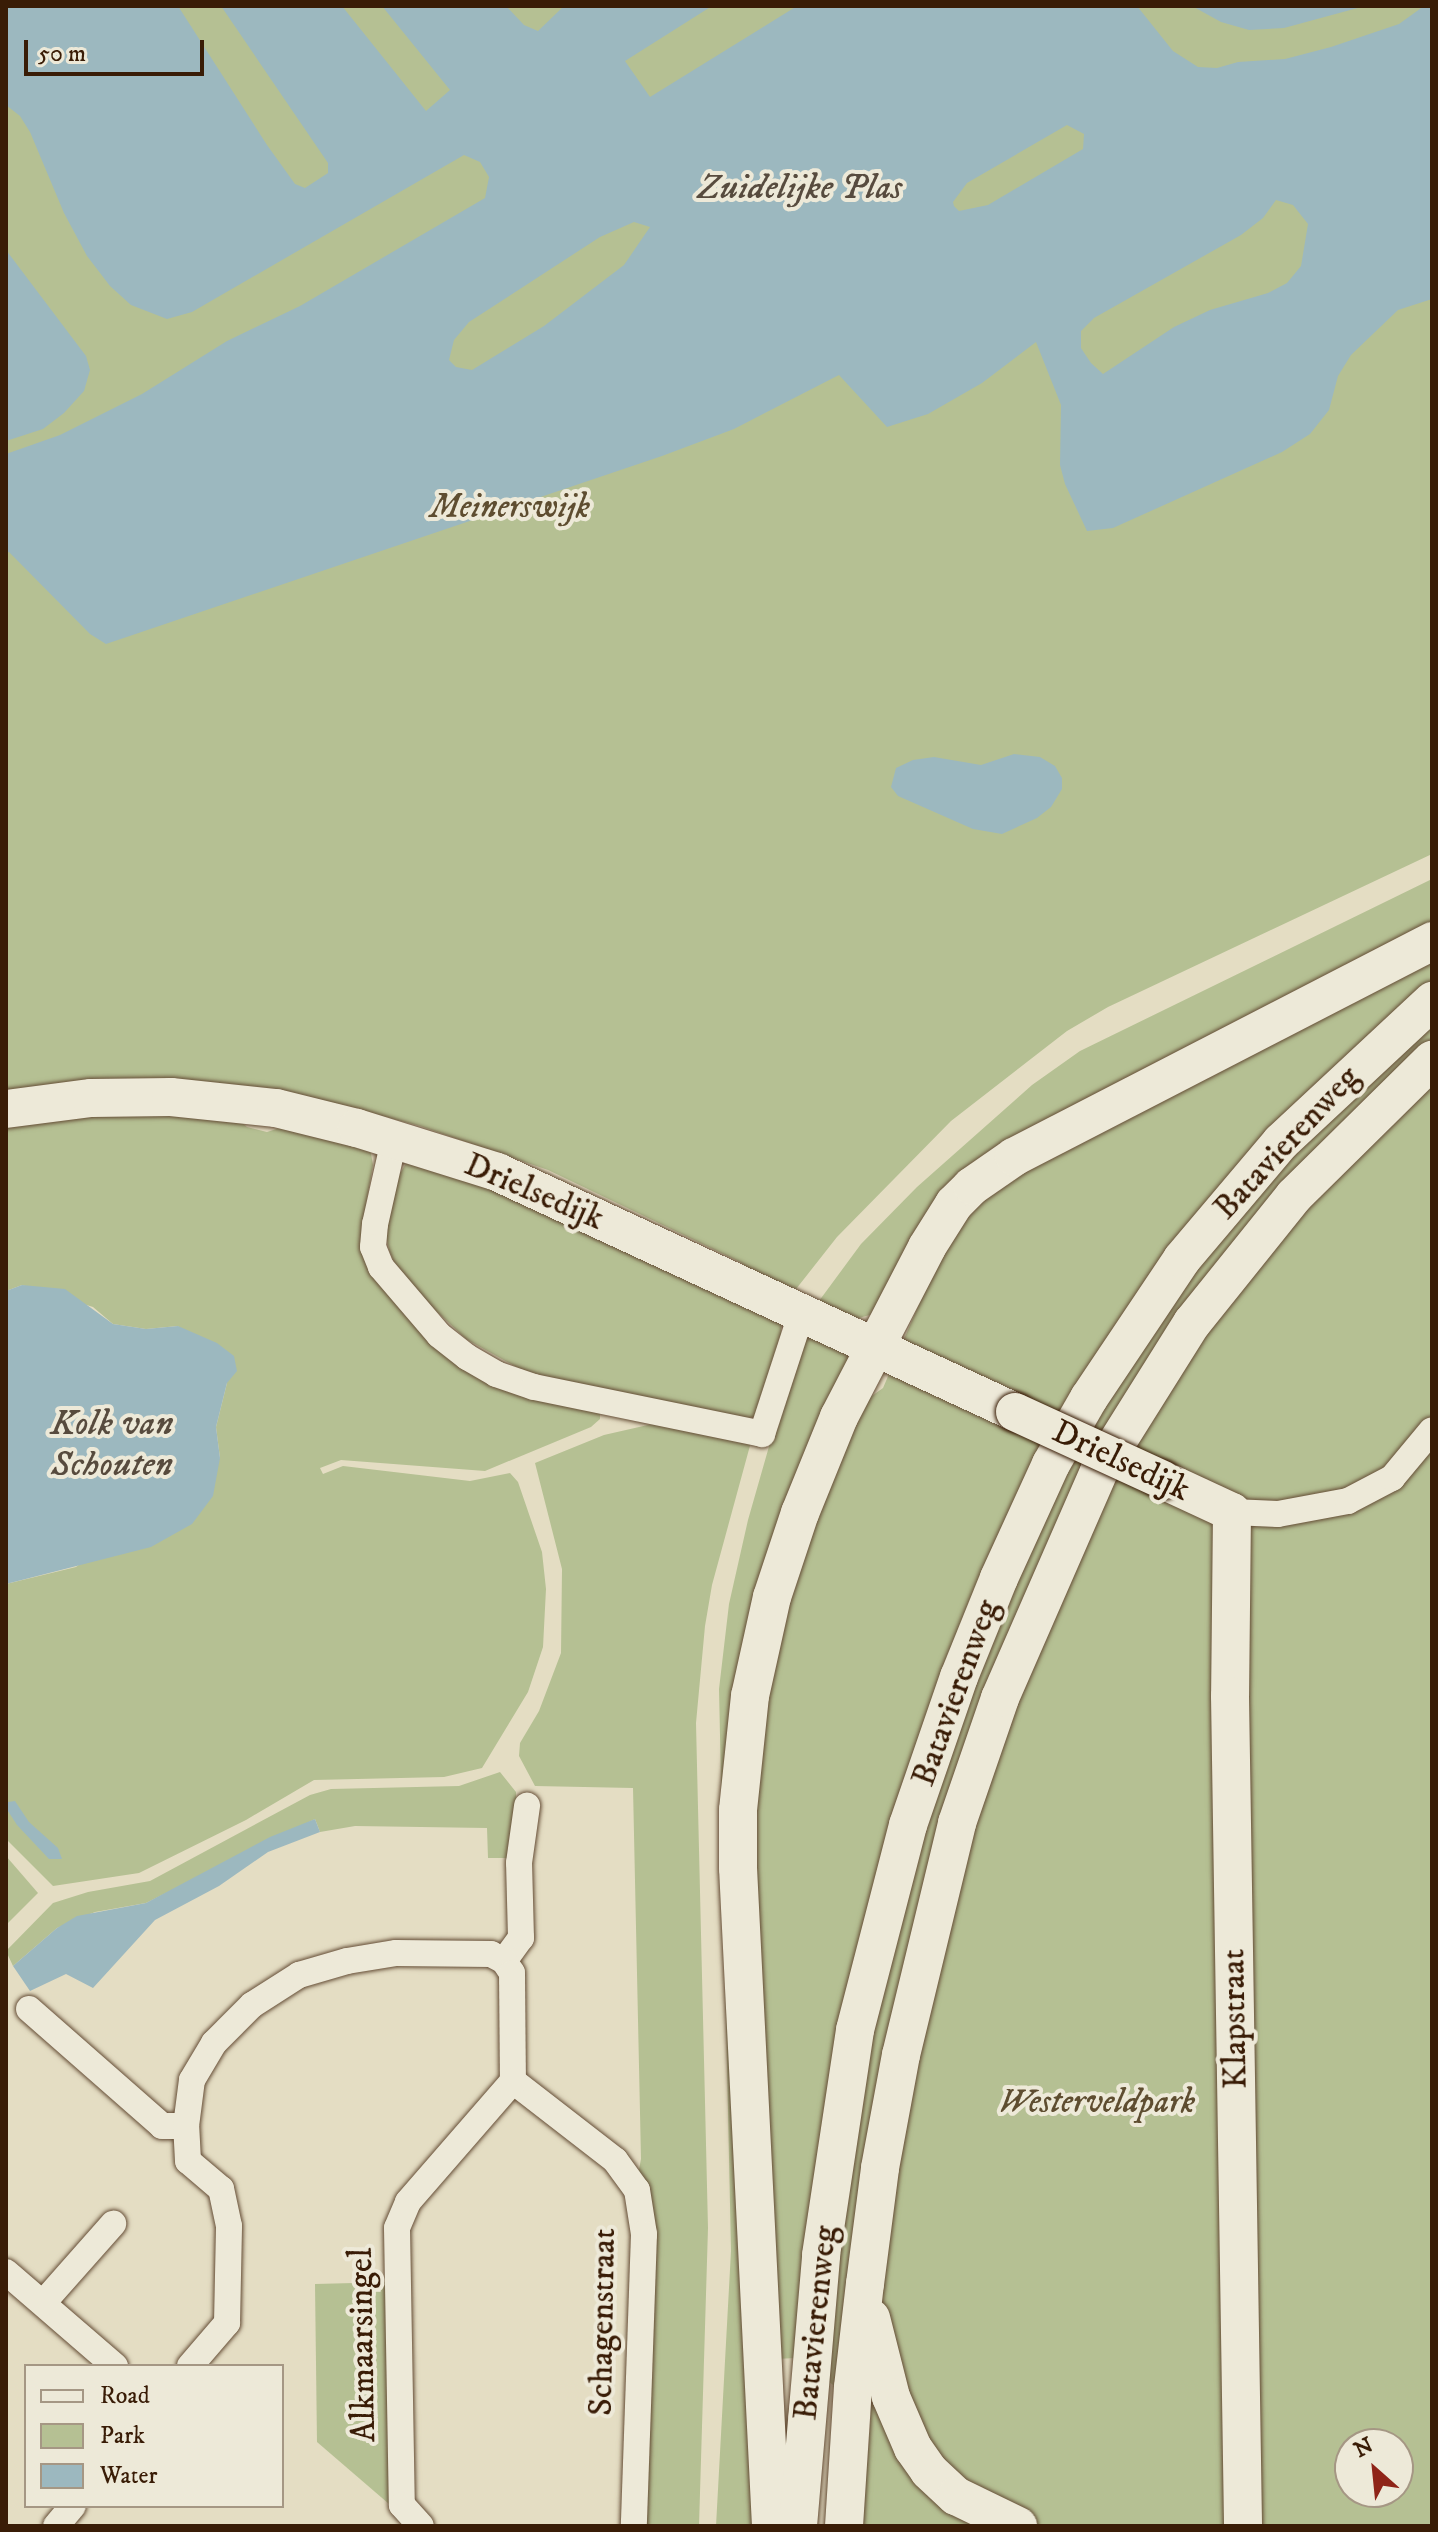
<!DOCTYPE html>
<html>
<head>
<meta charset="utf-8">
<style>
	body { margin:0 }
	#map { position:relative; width:1438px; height:2532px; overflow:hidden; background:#e4ddc3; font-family:"IM FELL DW Pica",serif }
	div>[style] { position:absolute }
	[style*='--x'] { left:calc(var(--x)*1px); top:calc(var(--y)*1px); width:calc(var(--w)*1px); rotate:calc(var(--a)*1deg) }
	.green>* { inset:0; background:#b5c093 }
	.water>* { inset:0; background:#9cb8bf }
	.roads { filter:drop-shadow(0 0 2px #644c35) drop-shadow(0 0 2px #644c35) }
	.street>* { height:26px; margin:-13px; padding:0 13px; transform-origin:13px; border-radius:13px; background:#ede9d8 }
	.secondary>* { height:38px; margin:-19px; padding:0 19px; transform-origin:19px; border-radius:19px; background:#ede9d8 }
	.bridges { filter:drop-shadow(0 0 2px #391c06) drop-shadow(0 0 2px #391c06) }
	.secondary-bridge>* { height:38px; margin:-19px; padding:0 19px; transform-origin:19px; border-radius:19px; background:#ede9d8 }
	span { translate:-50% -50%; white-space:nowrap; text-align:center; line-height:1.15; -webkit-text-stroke:8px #ede9d8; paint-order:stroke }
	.park-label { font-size:34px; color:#5e4d30; font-style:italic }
	.street-label { font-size:34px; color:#391c06 }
	.water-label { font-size:36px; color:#574b3e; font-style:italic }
	.frame { position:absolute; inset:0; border:8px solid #391c06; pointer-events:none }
	.legend { position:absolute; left:24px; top:2364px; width:260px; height:144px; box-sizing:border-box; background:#ede9d8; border:2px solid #a59784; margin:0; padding:10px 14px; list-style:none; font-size:24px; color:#391c06 }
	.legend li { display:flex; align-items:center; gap:16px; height:40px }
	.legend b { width:40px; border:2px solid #a59784 }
	.north { position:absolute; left:1334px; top:2428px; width:80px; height:80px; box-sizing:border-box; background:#ede9d8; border:2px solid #a59784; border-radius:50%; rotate:333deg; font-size:22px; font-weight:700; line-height:32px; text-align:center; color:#391c06 }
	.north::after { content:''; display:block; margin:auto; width:28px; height:36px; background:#8f2418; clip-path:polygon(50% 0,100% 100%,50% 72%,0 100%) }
	.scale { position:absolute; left:24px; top:40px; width:180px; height:36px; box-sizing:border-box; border:4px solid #391c06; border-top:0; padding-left:10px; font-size:24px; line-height:28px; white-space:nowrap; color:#391c06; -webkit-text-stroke:6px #ede9d8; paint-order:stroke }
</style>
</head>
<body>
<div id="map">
	<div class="green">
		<i style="clip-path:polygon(6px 6px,1432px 6px,1432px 854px,1108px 1007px,1067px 1031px,951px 1121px,837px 1237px,789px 1298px,740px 1262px,548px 1170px,420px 1126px,367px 1112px,6px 1095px)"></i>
		<i style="clip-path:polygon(1432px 879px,1432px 934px,991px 1160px,880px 1312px,852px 1320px,819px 1301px,861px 1244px,917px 1187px,1032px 1085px,1080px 1051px)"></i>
		<i style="clip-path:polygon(evenodd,1432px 954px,1432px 2526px,862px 2526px,871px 2414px,798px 2358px,774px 2359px,753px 1826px,767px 1691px,813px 1510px,869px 1398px,883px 1388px,935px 1267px,981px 1194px,1432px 954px,1350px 2444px,1398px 2444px,1398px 2492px,1350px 2492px,1350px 2444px)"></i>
		<i style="clip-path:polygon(126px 1105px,238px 1119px,247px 1127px,267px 1132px,295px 1123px,370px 1148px,373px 1165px,363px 1221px,410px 1317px,600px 1413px,600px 1419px,591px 1427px,485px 1471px,341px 1460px,320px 1468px,323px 1474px,343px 1466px,470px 1481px,510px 1473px,518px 1482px,542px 1552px,546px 1589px,543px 1647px,528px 1692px,482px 1768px,444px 1777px,314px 1780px,246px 1820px,139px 1873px,53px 1886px,6px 1839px,6px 1584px,76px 1567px,220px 1458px,216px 1427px,227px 1383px,178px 1326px,146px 1329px,113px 1324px,93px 1307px,22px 1285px,6px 1291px,6px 1119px)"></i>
		<i style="clip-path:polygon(418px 1157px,781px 1318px,781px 1334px,758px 1415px,743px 1420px,561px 1381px,520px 1369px,466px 1339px,432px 1307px,394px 1262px,389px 1250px,385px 1229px,394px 1183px,407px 1162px)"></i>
		<i style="clip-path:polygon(808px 1334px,847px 1349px,853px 1365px,746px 1676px,768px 2526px,716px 2526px,731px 2251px,719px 1689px,729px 1604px,748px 1520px,798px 1345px)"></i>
		<i style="clip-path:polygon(661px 1422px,751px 1442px,712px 1585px,705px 1626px,696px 1723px,708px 2228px,699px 2526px,646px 2526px,655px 2270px,637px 2180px,641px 2159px,633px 1788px,535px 1786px,519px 1756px,520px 1743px,539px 1711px,561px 1653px,562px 1569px,535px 1463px,604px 1435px)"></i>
		<i style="clip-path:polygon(500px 1772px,516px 1792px,516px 1850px,511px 1858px,488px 1858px,487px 1828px,355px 1826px,320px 1832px,315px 1819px,146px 1903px,95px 1912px,57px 1928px,13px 1966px,6px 1951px,53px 1903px,88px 1892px,150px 1881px,310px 1795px,331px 1789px,459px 1786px)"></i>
		<i style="clip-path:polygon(6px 1856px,38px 1893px,6px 1925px)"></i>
		<i style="clip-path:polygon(393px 2282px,396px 2510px,317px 2442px,315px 2284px)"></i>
	</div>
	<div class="water">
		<i style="clip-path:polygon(evenodd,6px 6px,178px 6px,267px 145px,295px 184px,305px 188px,328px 173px,328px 163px,221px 6px,342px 6px,426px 111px,450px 90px,382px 6px,506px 6px,524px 25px,538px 31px,564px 6px,712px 6px,625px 61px,650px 97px,797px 6px,1137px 6px,1173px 51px,1198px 67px,1217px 68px,1238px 62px,1285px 59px,1331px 47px,1399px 24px,1424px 6px,1432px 6px,1432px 299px,1398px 310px,1351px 355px,1338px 376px,1329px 410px,1310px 434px,1282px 452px,1113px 528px,1087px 531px,1065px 484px,1060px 465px,1061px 405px,1036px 342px,982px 383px,928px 414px,887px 427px,839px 375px,734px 429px,662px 456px,106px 644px,90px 634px,9px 552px,6px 553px,6px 454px,60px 435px,142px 394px,227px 341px,300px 306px,485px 198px,489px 177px,480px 162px,464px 155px,192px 312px,167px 319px,131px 305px,110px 286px,87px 256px,64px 213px,30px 132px,20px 116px,6px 105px,6px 6px,1067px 125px,1084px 134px,1083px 149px,988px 205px,959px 211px,954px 206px,953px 202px,967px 183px,1067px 125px,6px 6px,1276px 200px,1293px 205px,1308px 224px,1301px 266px,1287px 283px,1268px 293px,1210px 310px,1174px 327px,1103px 374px,1091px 363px,1081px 348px,1081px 331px,1094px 318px,1241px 235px,1263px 218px,1276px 200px,6px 6px,634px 222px,650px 227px,624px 265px,544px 326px,472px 370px,456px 367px,449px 360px,454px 340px,469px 322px,600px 237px,634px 222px)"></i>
		<i style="clip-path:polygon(1192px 6px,1365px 6px,1284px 28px,1249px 30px,1221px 22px)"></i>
		<i style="clip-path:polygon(6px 250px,86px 356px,90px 370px,84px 391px,64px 413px,43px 429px,6px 441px)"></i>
		<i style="clip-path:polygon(1014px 754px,1040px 757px,1055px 766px,1062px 778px,1062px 789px,1051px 807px,1037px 818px,1002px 834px,973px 829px,898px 796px,891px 787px,896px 768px,913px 760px,934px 757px,981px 765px)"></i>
		<i style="clip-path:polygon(22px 1285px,65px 1289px,113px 1324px,146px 1329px,178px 1326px,217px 1343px,234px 1356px,237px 1371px,227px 1383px,216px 1427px,220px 1458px,213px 1496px,192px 1524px,151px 1547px,6px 1584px,6px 1291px)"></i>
		<i style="clip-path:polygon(15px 1801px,29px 1822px,58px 1848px,62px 1859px,49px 1859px,17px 1825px,6px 1808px,8px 1802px)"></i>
		<i style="clip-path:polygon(315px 1819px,320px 1832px,268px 1852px,219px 1886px,155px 1920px,93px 1988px,66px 1974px,30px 1991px,13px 1966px,57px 1928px,77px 1916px,146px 1903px,270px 1837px)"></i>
	</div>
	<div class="roads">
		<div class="street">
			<i style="--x:394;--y:1140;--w:86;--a:102.7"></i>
			<i style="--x:375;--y:1224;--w:23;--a:95"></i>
			<i style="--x:373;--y:1247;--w:22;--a:68"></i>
			<i style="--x:381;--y:1267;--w:89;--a:49.5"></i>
			<i style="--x:439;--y:1335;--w:36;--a:38"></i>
			<i style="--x:467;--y:1357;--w:34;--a:30"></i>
			<i style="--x:496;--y:1374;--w:40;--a:18.9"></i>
			<i style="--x:534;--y:1387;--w:233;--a:11.6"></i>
			<i style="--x:762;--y:1434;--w:125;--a:-71.9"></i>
			<i style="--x:1232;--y:1512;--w:46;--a:2.5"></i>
			<i style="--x:1278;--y:1514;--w:71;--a:-10.5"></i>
			<i style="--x:1348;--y:1501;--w:50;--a:-27.6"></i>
			<i style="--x:1392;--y:1478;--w:62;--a:-50.2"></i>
			<i style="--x:504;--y:1961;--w:29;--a:-54"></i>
			<i style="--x:521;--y:1938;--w:75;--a:-91.5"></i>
			<i style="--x:519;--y:1863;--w:58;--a:-82"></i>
			<i style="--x:29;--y:2009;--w:177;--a:41.3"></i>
			<i style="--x:162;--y:2126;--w:24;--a:0"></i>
			<i style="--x:513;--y:2081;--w:129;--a:37.8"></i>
			<i style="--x:615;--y:2160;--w:37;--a:54"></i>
			<i style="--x:637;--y:2190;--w:45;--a:81"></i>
			<i style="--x:644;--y:2234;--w:292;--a:92"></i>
			<i style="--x:6;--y:2272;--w:144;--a:40.8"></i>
			<i style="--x:43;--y:2303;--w:106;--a:-48.5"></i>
			<i style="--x:190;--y:2366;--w:57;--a:-49.3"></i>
			<i style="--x:227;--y:2323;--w:97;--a:-88.8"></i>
			<i style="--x:229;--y:2226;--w:38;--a:-102"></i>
			<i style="--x:221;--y:2189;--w:43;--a:-139.7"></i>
			<i style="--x:188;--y:2161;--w:35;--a:-93"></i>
			<i style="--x:186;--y:2126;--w:46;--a:-82.6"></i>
			<i style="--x:192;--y:2080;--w:43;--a:-59.3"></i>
			<i style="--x:214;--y:2043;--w:54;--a:-45"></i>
			<i style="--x:252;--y:2005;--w:56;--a:-32.6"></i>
			<i style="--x:299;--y:1975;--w:50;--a:-16.3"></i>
			<i style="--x:347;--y:1961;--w:50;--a:-9.3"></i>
			<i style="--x:396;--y:1953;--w:95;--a:0.6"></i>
			<i style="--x:491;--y:1954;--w:15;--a:28"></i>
			<i style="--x:504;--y:1961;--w:14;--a:56"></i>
			<i style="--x:512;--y:1973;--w:108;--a:89.5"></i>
			<i style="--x:513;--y:2081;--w:160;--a:131"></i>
			<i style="--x:408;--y:2202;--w:28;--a:113"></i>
			<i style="--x:397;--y:2228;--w:277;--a:89"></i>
			<i style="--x:402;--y:2505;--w:28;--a:48"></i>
			<i style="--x:56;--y:2526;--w:26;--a:-50"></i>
		</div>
		<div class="secondary">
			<i style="--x:6;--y:1109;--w:86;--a:-7.4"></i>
			<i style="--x:91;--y:1098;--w:80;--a:-0.7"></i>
			<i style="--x:171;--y:1097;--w:106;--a:6"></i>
			<i style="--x:276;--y:1108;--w:83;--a:13.9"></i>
			<i style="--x:357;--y:1128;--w:147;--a:17.4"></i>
			<i style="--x:497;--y:1172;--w:571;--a:24.86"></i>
			<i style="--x:1163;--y:1480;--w:76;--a:24.9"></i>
			<i style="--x:1232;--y:1512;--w:184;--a:90.6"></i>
			<i style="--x:1230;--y:1696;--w:830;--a:89.1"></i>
			<i style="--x:871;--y:2318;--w:81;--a:75.8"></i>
			<i style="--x:891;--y:2397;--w:56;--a:66.7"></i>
			<i style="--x:913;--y:2448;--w:28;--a:55"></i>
			<i style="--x:929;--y:2471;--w:37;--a:43"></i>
			<i style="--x:956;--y:2496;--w:69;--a:25.8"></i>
			<i style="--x:771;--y:2526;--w:659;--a:-92.87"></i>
			<i style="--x:738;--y:1868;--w:58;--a:-90"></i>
			<i style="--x:738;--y:1810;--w:115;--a:-84"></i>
			<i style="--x:750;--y:1696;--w:101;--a:-77.5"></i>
			<i style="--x:772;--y:1597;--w:89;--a:-71.6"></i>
			<i style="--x:800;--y:1513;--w:104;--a:-67.9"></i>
			<i style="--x:839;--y:1417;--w:191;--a:-62.6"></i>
			<i style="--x:927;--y:1247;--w:51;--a:-57.9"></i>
			<i style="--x:954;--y:1204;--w:25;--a:-45"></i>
			<i style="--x:972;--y:1186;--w:51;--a:-34.6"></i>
			<i style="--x:1014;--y:1157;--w:471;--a:-27.3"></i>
			<i style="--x:798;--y:2526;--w:272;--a:-85.1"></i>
			<i style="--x:821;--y:2255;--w:228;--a:-81.4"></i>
			<i style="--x:855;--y:2030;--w:212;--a:-75.5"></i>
			<i style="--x:908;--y:1825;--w:157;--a:-71"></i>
			<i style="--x:959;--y:1677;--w:107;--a:-68"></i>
			<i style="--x:999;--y:1578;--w:125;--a:-65.5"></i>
			<i style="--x:1051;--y:1464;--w:76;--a:-60.1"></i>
			<i style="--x:1089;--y:1398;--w:167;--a:-56.2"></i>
			<i style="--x:1182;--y:1259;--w:153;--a:-49.8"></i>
			<i style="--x:1281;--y:1142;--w:207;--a:-43"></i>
			<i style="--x:844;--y:2526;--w:139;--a:-86.3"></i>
			<i style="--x:853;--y:2387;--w:104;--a:-83.4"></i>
			<i style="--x:865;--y:2284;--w:117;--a:-82.6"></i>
			<i style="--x:880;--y:2168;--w:115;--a:-79.5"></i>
			<i style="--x:901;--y:2055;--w:239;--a:-76.4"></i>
			<i style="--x:957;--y:1823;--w:132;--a:-71"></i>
			<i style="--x:1000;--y:1698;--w:248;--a:-66.4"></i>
			<i style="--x:1099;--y:1471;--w:175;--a:-57.9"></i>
			<i style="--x:1192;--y:1323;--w:163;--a:-51.2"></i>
			<i style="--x:1294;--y:1196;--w:194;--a:-44.6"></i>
		</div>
	</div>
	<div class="bridges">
		<div class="secondary-bridge">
			<i style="--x:1015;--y:1412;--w:163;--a:24.7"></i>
		</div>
	</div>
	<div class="park-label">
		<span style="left:510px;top:508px">Meinerswijk</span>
		<span style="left:1097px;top:2103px">Westerveldpark</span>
	</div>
	<div class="street-label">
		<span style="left:1287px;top:1143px;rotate:-47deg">Batavierenweg</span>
		<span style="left:534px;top:1192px;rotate:23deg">Drielsedijk</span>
		<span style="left:1121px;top:1461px;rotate:25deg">Drielsedijk</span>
		<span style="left:956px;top:1693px;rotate:-70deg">Batavierenweg</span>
		<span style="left:1235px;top:2019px;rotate:-91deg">Klapstraat</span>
		<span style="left:603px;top:2322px;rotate:-89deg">Schagenstraat</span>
		<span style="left:816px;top:2323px;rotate:-84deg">Batavierenweg</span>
		<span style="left:363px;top:2345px;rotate:-91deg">Alkmaarsingel</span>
	</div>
	<div class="water-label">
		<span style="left:800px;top:188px">Zuidelijke Plas</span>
		<span style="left:112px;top:1444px">Kolk van<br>Schouten</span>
	</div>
	<div class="frame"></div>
	<ul class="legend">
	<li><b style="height:10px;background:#ede9d8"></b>Road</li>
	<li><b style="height:22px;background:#b5c093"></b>Park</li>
	<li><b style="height:22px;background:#9cb8bf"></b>Water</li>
	</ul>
	<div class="north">N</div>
	<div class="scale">50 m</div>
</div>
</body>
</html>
